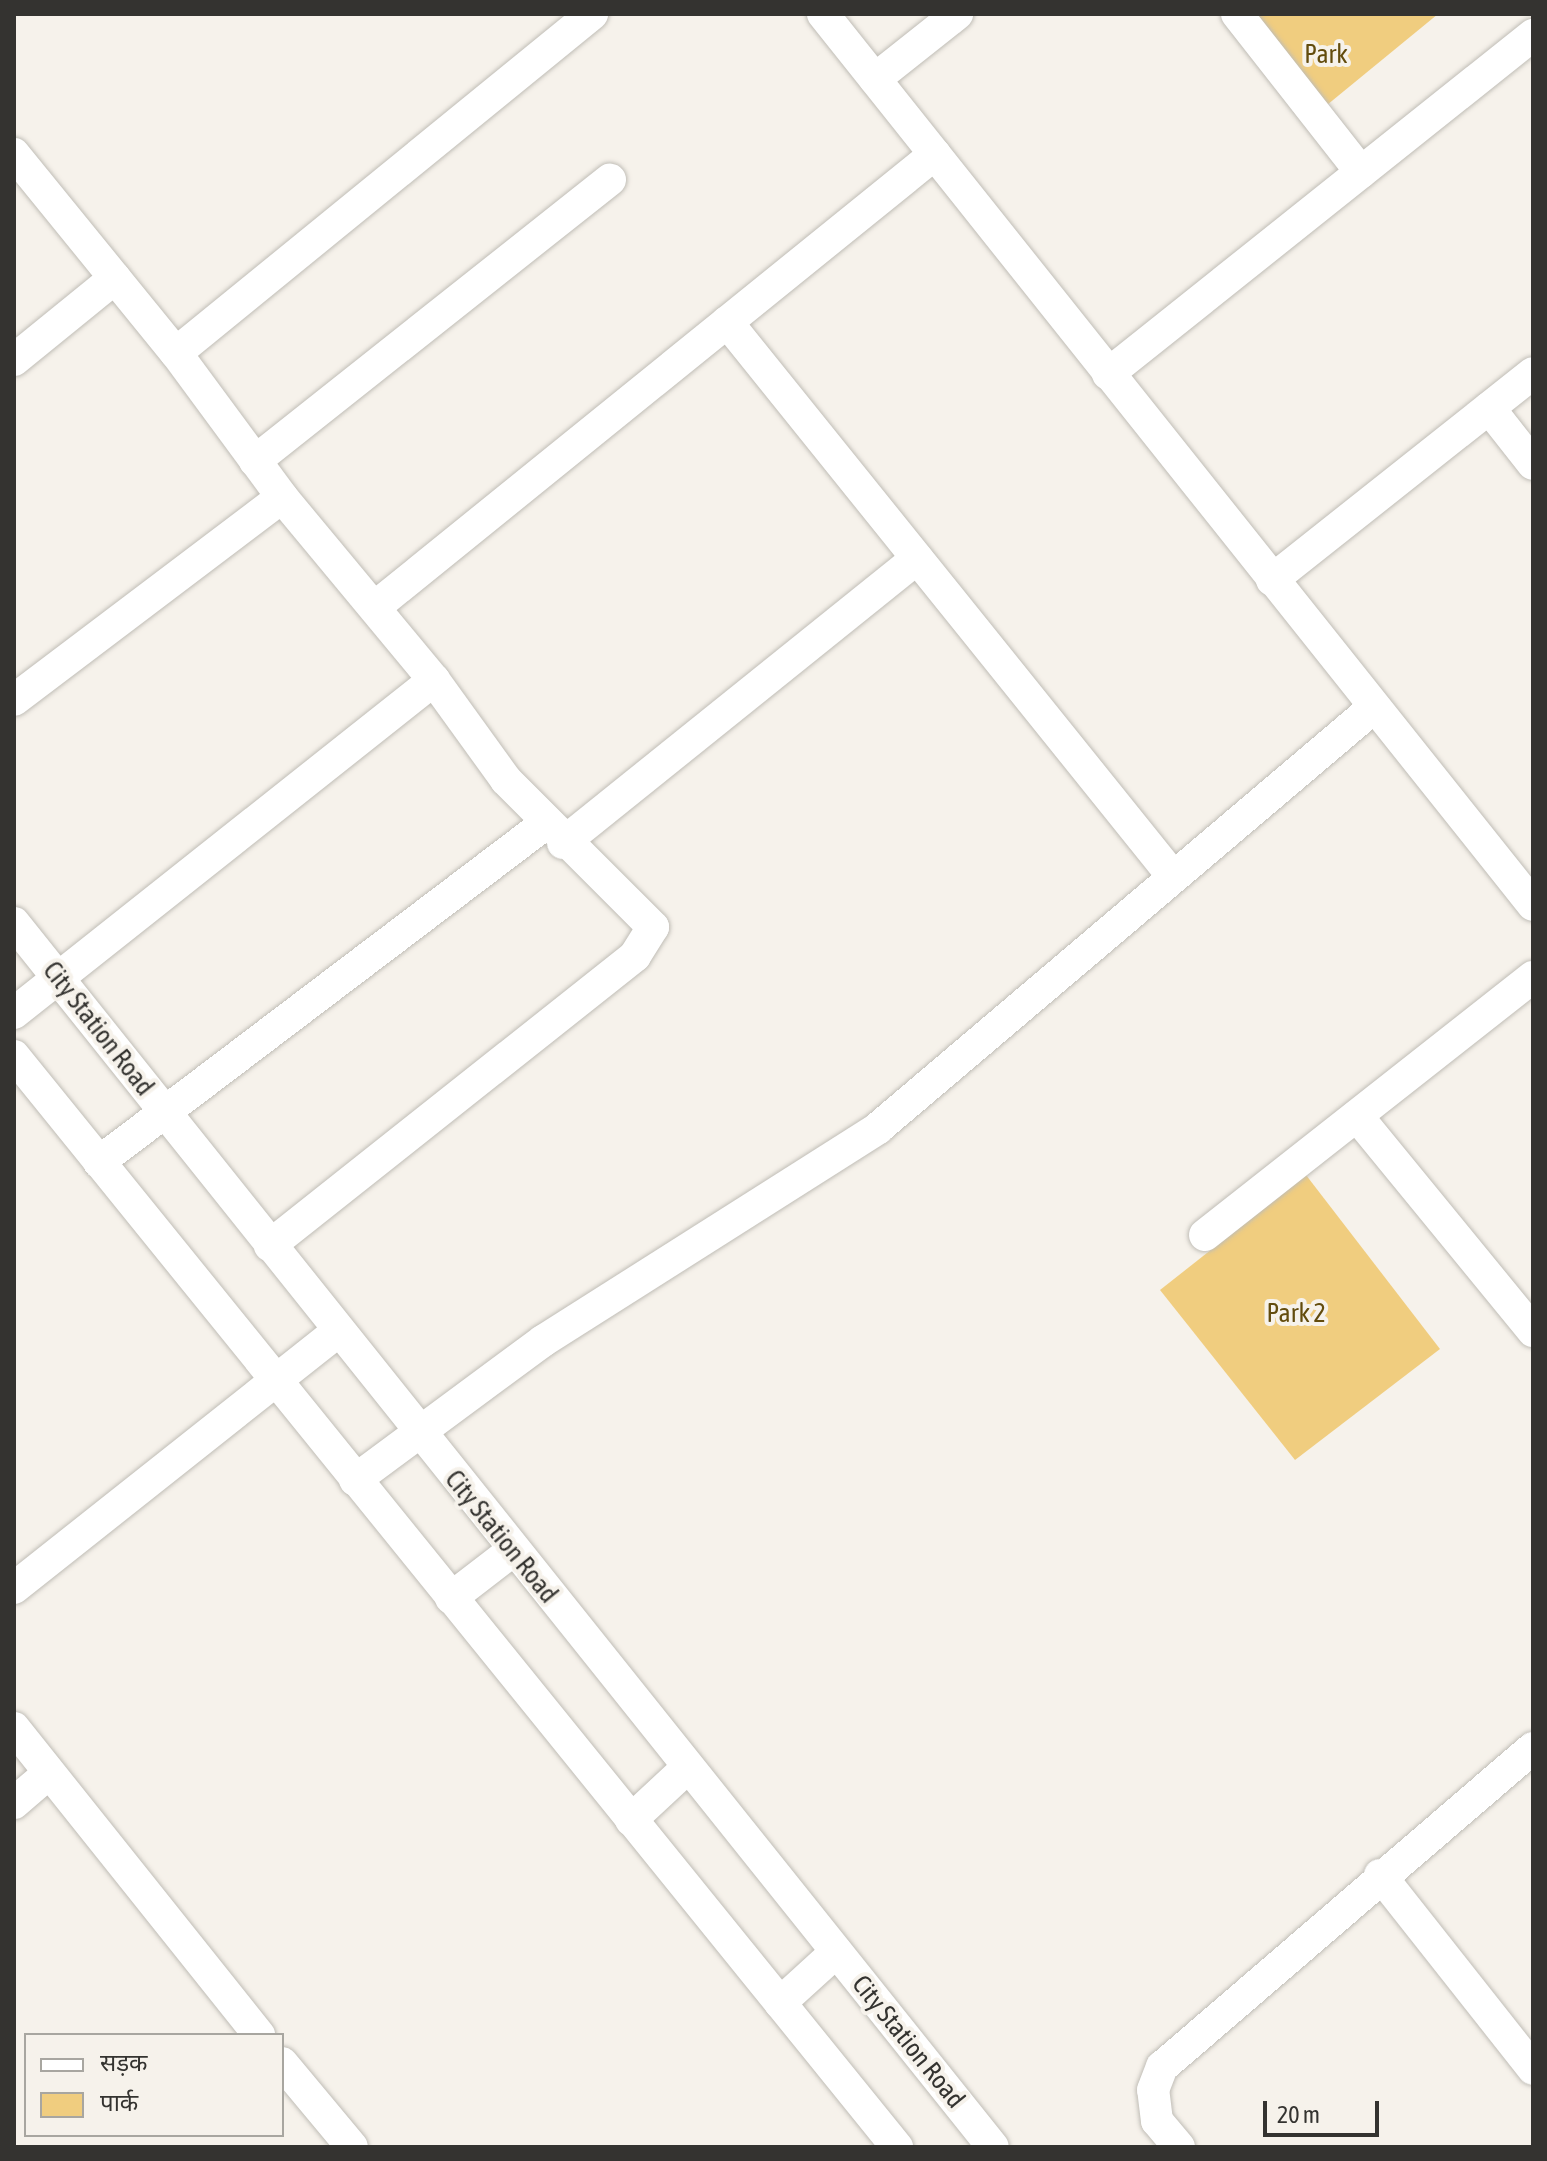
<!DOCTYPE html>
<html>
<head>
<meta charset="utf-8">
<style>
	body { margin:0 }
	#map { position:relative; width:1547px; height:2161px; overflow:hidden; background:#f6f2eb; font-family:"Asap Condensed","Noto Sans Devanagari",sans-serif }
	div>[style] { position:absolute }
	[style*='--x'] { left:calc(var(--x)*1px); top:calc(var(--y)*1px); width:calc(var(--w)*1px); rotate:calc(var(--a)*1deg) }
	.green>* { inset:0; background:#f0cd7f }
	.roads { filter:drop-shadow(0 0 2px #c0bdb6) drop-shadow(0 0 2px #c0bdb6) }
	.minor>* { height:32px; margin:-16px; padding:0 16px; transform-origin:16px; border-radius:16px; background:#fff }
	span { translate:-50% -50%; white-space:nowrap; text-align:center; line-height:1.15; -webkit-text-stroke:8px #f6f2eb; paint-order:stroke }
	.park-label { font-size:26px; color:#634c0d }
	.street-label { font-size:26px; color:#343330 }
	.frame { position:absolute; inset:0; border:16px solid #343330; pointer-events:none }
	.legend { position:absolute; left:24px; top:2033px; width:260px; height:104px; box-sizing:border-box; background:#f6f2eb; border:2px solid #a8a6a0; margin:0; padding:10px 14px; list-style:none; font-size:24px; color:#343330 }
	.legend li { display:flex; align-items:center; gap:16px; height:40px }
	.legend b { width:40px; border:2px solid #a8a6a0 }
	.scale { position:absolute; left:1263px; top:2101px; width:116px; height:36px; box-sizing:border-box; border:4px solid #343330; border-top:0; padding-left:10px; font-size:24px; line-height:28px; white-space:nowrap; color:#343330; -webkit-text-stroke:6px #f6f2eb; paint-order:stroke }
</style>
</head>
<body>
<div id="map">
	<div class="green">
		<i style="clip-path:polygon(1251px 14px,1438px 14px,1316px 114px)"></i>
		<i style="clip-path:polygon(1306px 1175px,1440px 1349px,1295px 1460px,1160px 1290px)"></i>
	</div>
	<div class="roads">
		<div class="minor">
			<i style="--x:823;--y:14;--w:1139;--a:51.45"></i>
			<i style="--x:1237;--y:14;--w:201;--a:51.9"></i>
			<i style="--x:875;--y:79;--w:105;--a:-38.4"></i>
			<i style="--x:14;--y:154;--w:257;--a:50.9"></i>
			<i style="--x:176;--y:353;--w:179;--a:53.6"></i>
			<i style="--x:282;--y:497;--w:238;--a:50.3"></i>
			<i style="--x:434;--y:680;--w:123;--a:54.2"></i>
			<i style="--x:506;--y:780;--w:208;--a:45"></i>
			<i style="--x:653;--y:927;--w:34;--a:122"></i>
			<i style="--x:635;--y:956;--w:466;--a:141.6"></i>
			<i style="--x:727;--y:322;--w:710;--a:51.18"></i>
			<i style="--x:176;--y:353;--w:537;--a:-39.18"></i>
			<i style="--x:14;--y:360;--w:130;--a:-39.1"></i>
			<i style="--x:1108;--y:374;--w:544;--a:-38.58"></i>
			<i style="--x:1489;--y:408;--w:71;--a:51.8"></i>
			<i style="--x:255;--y:461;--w:453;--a:-38.4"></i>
			<i style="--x:1272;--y:580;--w:333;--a:-38.4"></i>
			<i style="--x:375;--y:607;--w:720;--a:-38.97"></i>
			<i style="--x:14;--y:700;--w:336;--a:-37.1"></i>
			<i style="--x:563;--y:843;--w:454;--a:-38.8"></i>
			<i style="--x:14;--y:923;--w:1567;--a:51.35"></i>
			<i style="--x:14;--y:1013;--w:536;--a:-38.41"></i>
			<i style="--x:14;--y:1056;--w:1404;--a:51.02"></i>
			<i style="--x:1357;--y:1116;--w:278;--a:50.7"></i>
			<i style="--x:99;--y:1162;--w:560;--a:-37.16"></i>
			<i style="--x:1205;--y:1235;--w:417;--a:-38.2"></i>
			<i style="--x:355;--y:1480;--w:234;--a:-36.5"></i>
			<i style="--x:543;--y:1341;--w:397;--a:-32.4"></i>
			<i style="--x:878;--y:1128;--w:649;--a:-40.31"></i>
			<i style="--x:14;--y:1588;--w:414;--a:-38.4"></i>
			<i style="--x:451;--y:1598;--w:77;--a:-37.6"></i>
			<i style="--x:14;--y:1728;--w:393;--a:51.4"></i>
			<i style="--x:14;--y:1803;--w:46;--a:-40.6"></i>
			<i style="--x:631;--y:1820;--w:76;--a:-42.9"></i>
			<i style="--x:1380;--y:1875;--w:247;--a:51.7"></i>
			<i style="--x:780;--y:2003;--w:76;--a:-42.3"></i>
			<i style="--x:282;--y:2063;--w:109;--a:50.2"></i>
			<i style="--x:1179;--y:2147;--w:34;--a:-130"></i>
			<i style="--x:1157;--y:2121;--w:31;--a:-97"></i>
			<i style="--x:1153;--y:2090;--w:25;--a:-69"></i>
			<i style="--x:1162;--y:2067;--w:489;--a:-40.7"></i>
		</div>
	</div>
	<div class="park-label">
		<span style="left:1326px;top:55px">Park</span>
		<span style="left:1296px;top:1314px">Park 2</span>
	</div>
	<div class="street-label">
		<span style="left:98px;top:1029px;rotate:52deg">City Station Road</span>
		<span style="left:501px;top:1537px;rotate:51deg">City Station Road</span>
		<span style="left:908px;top:2042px;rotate:51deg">City Station Road</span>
	</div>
	<div class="frame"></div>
	<ul class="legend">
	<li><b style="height:10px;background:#fff"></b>सड़क</li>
	<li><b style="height:22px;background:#f0cd7f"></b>पार्क</li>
	</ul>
	<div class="scale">20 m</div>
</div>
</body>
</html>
